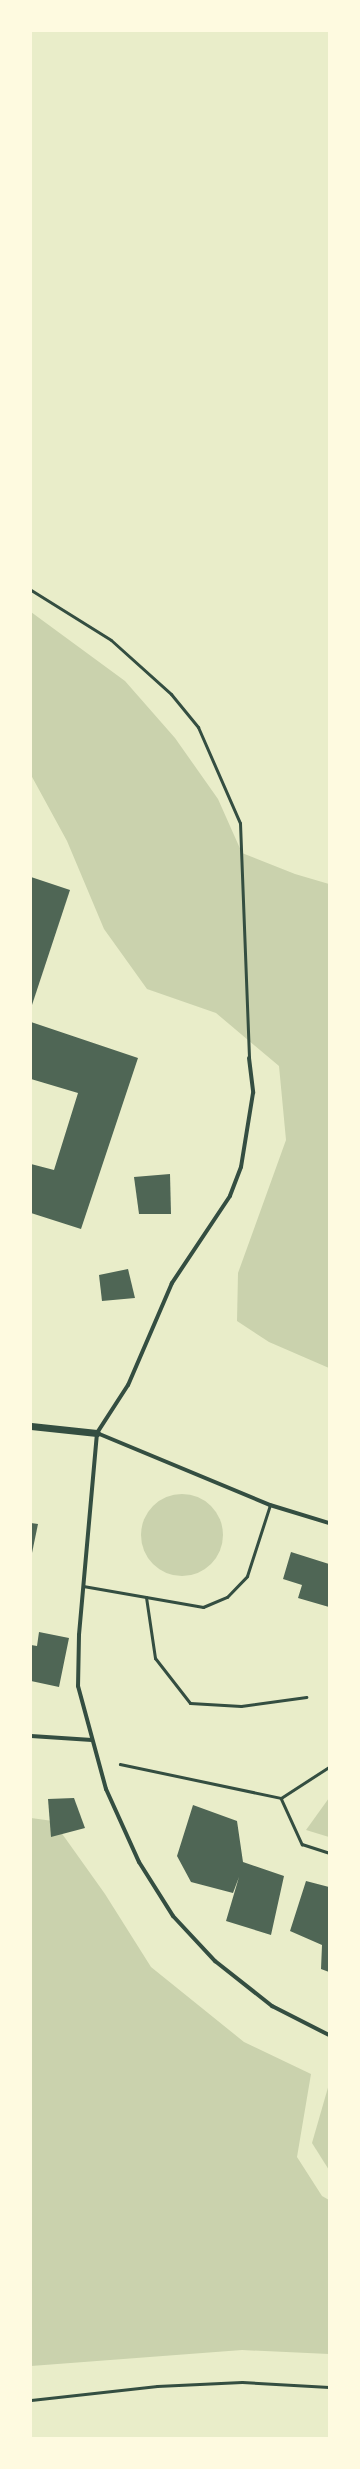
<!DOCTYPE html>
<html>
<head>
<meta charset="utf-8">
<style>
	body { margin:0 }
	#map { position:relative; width:360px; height:2469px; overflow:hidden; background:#e9edc9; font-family:"Sofia Sans Condensed",sans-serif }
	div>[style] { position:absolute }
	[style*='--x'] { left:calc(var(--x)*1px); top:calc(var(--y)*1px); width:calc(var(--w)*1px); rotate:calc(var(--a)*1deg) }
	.green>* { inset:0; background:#cad2ad }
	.round { border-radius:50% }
	.building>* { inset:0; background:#4f6655 }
	.path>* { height:2.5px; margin:-1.25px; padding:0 1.25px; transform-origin:1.25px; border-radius:1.25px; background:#344e41 }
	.service>* { height:3px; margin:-1.5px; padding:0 1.5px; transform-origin:1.5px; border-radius:1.5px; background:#344e41 }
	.minor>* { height:4px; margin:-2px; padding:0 2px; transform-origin:2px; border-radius:2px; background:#344e41 }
	.tertiary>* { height:7px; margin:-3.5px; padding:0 3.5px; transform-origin:3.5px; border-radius:3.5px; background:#344e41 }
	span { translate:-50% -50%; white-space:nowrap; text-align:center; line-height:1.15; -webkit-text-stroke:3.5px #fefae0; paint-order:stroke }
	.frame { position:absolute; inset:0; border:32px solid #fefae0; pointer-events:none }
</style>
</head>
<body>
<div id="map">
	<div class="green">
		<i style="clip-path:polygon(31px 612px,125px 681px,175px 738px,218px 799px,242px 853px,295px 874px,329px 884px,329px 1368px,269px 1342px,237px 1321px,238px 1273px,286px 1140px,279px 1066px,216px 1013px,147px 989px,104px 929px,67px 841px,31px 775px)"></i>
		<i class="round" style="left:141px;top:1494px;width:82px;height:82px"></i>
		<i style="clip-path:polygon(329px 1798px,329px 1837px,306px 1830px)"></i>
		<i style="clip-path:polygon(31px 1818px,53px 1821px,105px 1894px,151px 1967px,244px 2042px,311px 2074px,297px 2157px,322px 2196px,329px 2200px,329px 2354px,242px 2350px,31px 2366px)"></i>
		<i style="clip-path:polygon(329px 2084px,329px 2170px,312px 2143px)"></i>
	</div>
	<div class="building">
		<i style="clip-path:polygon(31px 877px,70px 890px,31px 1008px)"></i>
		<i style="clip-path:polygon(31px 1022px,138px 1058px,81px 1229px,31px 1213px,31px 1164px,54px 1170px,78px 1093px,31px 1079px)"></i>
		<i style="clip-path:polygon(170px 1174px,171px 1214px,139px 1214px,134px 1177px)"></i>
		<i style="clip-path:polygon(128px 1269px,135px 1298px,102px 1301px,99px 1275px)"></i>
		<i style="clip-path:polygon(31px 1523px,38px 1524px,32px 1553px,31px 1553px)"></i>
		<i style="clip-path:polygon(291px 1552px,329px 1564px,329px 1607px,298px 1598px,302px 1585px,283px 1579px)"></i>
		<i style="clip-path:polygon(39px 1632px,69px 1638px,59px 1687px,31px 1681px,31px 1645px,37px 1646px)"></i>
		<i style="clip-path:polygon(74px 1798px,85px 1828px,51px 1837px,48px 1799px)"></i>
		<i style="clip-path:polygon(193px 1805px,237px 1821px,243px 1862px,284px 1876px,271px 1935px,226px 1921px,239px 1877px,233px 1893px,191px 1882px,177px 1856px)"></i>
		<i style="clip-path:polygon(306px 1881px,329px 1887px,329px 1972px,321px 1969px,322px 1945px,290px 1931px)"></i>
	</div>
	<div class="path">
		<i style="--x:120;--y:1764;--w:165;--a:11.9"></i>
		<i style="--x:281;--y:1798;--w:57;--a:-32.9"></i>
		<i style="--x:281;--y:1798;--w:51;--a:65.5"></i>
		<i style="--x:302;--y:1844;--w:28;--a:18"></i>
	</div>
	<div class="service">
		<i style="--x:31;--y:590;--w:94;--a:32"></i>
		<i style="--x:111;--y:640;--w:81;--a:42"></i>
		<i style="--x:171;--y:694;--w:43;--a:50.7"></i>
		<i style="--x:198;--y:727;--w:105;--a:66.4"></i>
		<i style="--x:240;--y:823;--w:235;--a:87.8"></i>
		<i style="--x:83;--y:1586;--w:122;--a:9.9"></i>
		<i style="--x:203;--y:1607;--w:26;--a:-23"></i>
		<i style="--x:227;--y:1597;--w:29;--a:-46"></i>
		<i style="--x:247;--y:1576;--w:75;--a:-72.1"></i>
		<i style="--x:146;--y:1597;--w:62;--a:81.6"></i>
		<i style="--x:155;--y:1658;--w:57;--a:52.1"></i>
		<i style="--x:190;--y:1703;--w:51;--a:3.4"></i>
		<i style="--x:241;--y:1706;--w:66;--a:-7.9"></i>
		<i style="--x:31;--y:2400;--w:127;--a:-6.3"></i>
		<i style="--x:157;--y:2386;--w:85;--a:-2.7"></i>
		<i style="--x:242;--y:2382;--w:87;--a:3.3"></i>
	</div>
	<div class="minor">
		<i style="--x:249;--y:1058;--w:35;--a:83"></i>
		<i style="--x:253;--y:1093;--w:75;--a:99.2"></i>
		<i style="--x:241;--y:1167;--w:31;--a:111"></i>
		<i style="--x:230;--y:1196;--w:105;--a:123.7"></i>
		<i style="--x:172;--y:1283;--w:111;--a:113.3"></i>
		<i style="--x:128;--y:1385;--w:57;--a:122.9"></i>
		<i style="--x:97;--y:1433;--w:203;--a:95.1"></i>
		<i style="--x:79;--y:1635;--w:51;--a:91.1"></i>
		<i style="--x:78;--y:1686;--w:107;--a:74.8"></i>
		<i style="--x:106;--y:1789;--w:80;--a:65.7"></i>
		<i style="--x:139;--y:1862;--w:64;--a:57.8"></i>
		<i style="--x:173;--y:1916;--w:62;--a:47"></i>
		<i style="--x:215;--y:1961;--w:73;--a:38.3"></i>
		<i style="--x:272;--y:2006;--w:64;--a:27"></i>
		<i style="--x:97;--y:1433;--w:187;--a:22.6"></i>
		<i style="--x:270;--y:1505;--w:62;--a:17"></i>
		<i style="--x:31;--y:1736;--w:61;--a:3.8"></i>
	</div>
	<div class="tertiary">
		<i style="--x:31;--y:1426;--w:66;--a:6.1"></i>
	</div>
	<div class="frame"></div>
</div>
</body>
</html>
